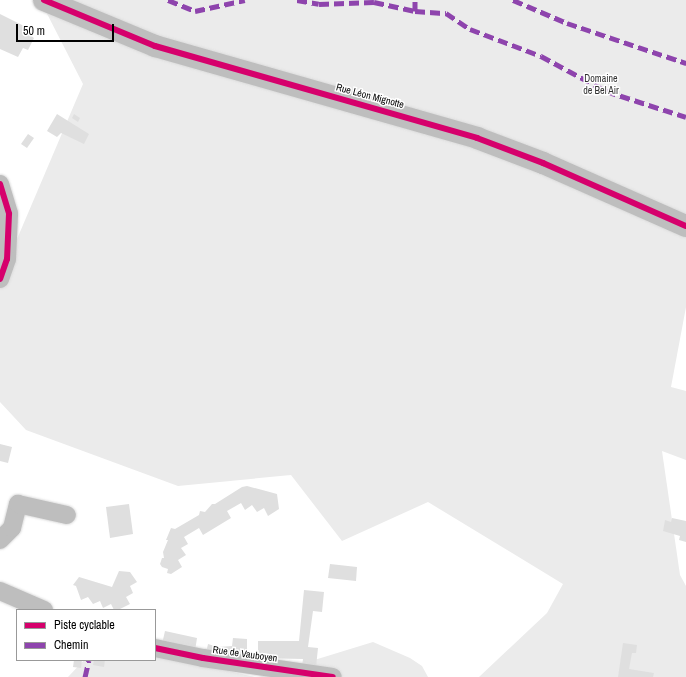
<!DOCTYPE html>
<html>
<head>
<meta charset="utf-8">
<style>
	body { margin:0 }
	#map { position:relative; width:686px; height:677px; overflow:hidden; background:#fff; font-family:"Archivo Narrow",sans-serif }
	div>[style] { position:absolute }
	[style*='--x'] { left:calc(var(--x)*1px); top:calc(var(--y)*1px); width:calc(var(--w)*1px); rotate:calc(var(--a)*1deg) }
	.green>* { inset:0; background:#ebebeb }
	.building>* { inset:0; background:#dfdfdf }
	.roads { filter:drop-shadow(0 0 1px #dbdbdb) drop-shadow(0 0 1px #dbdbdb) }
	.minor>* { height:18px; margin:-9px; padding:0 9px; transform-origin:9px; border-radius:9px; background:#bebebe }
	.major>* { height:22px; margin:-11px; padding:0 11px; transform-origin:11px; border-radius:11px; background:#bebebe }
	.quiet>* { height:5px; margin-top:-2.5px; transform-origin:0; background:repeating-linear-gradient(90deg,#8e44ad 0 10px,transparent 0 15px) }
	.cycleway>* { height:6px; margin:-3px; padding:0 3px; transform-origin:3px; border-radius:3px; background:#d6006c }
	span { translate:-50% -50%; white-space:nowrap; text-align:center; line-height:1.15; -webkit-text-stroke:3px #fff; paint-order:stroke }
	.park-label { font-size:10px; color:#323232 }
	.street-label { font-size:10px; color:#000 }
	.legend { position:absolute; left:16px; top:609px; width:140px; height:52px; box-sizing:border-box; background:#fff; border:1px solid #999; margin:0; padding:5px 7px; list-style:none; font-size:12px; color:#000 }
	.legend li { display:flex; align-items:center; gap:8px; height:20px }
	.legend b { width:20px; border:1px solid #999 }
	.scale { position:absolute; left:16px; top:24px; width:98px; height:18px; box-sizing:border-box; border:2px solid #000; border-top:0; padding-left:5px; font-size:12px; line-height:14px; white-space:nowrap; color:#000; -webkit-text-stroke:3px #fff; paint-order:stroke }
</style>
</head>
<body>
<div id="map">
	<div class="green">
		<i style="clip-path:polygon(40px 0,686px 0,686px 307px,671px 387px,686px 391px,686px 460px,662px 451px,680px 575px,686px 586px,686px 677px,479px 677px,547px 613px,563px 584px,428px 502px,342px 541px,291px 475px,178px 486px,26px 430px,0 402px,0 279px,83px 84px)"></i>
		<i style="clip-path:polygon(373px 642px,410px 658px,422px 666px,428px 677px,259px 677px)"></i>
		<i style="clip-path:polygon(155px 654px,255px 677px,68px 677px,84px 660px,155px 660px)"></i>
	</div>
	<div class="building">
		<i style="clip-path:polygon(0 14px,32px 30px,30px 35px,34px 38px,28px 50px,23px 48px,18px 57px,0 49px)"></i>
		<i style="clip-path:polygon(57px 114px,89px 134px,84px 144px,61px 133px,57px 137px,47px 131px)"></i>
		<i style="clip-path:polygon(74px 114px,80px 118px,78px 122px,72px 118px)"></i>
		<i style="clip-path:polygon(28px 134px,34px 138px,27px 148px,21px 144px)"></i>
		<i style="clip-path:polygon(0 444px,12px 447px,8px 463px,0 461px)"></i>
		<i style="clip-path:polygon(247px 486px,277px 494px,279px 509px,268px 516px,264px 508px,257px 512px,252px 505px,245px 510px,241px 503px,227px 511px,231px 518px,203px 535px,199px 528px,184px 537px,188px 544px,181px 548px,186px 555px,178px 560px,182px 567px,171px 574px,167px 573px,168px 569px,162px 567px,160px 564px,162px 558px,164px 558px,163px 552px,168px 540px,166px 540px,171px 528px,175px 529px,199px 515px,200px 511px,205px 512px,212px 504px,215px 504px,242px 487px)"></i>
		<i style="clip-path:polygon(129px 504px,133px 534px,110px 538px,106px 507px)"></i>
		<i style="clip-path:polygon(672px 518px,686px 521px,686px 542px,679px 540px,680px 536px,663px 531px,665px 520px,671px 522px)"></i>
		<i style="clip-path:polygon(330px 564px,357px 567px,356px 581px,328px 578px)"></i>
		<i style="clip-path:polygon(119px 571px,130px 572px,137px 582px,130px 586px,133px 593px,126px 597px,130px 604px,118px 610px,114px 610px,111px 604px,103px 608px,100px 601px,93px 604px,88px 597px,81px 600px,76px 586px,73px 585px,79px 577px,112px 587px)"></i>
		<i style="clip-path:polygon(304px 590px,324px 592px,322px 612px,313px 611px,308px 647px,318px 648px,316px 667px,302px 666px,303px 659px,258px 658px,258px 641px,299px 641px)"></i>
		<i style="clip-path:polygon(165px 631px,197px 638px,195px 651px,162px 644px)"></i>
		<i style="clip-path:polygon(233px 638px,247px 639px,247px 658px,206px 653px,208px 644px,218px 647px,232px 646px)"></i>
		<i style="clip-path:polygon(623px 643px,637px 645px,636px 653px,632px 653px,629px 669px,654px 673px,653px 677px,618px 677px)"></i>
		<i style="clip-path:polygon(74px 660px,82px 660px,81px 668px,73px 667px)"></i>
		<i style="clip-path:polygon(94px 660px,105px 660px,104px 667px,93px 665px)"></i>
	</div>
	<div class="roads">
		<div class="minor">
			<i style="--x:0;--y:184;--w:31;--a:73"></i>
			<i style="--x:9;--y:214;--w:45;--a:92.5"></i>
			<i style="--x:7;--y:259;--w:21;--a:109"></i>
			<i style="--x:0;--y:540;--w:17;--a:-45"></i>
			<i style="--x:12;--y:528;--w:25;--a:-76"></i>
			<i style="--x:18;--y:504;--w:50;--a:12.7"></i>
			<i style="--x:0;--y:591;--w:48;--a:23.4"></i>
			<i style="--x:155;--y:648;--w:49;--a:11.8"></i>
			<i style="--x:203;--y:658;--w:131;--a:8.3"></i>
		</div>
		<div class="major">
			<i style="--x:44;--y:0;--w:120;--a:22.5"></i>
			<i style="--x:155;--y:46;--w:335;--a:15.9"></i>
			<i style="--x:477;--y:138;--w:71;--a:20.7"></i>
			<i style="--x:543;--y:163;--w:156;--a:23.8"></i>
		</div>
	</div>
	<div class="quiet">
		<i style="--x:168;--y:0;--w:29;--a:22"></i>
		<i style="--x:195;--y:11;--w:51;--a:-12.4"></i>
		<i style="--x:297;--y:0;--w:22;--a:10"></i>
		<i style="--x:319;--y:4;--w:55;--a:-2.1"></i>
		<i style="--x:374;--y:2;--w:42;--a:12.4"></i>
		<i style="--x:415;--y:11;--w:11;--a:-90"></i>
		<i style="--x:513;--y:0;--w:59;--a:23.1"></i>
		<i style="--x:567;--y:23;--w:126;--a:18.6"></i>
		<i style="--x:415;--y:11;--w:31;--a:4"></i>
		<i style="--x:446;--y:13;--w:29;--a:34"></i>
		<i style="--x:470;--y:29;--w:76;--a:20.8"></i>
		<i style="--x:541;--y:56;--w:74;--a:28.3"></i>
		<i style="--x:606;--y:91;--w:84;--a:18"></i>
		<i style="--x:85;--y:677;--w:17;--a:-77"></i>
	</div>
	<div class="cycleway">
		<i style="--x:44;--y:0;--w:120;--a:22.5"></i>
		<i style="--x:155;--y:46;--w:335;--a:15.9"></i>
		<i style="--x:477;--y:138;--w:71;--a:20.7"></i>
		<i style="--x:543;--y:163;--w:156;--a:23.8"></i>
		<i style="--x:0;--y:184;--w:31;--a:73"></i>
		<i style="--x:9;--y:214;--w:45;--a:92.5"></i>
		<i style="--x:7;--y:259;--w:21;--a:109"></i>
		<i style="--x:155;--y:648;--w:49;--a:11.8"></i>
		<i style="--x:203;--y:658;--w:131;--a:8.3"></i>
	</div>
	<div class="park-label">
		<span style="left:601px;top:84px">Domaine<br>de Bel Air</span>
	</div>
	<div class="street-label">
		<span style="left:370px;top:96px;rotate:15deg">Rue Léon Mignotte</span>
		<span style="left:245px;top:654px;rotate:8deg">Rue de Vauboyen</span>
	</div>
	<ul class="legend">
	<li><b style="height:5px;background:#d6006c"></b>Piste cyclable</li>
	<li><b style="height:5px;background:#8e44ad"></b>Chemin</li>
	</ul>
	<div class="scale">50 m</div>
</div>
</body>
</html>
